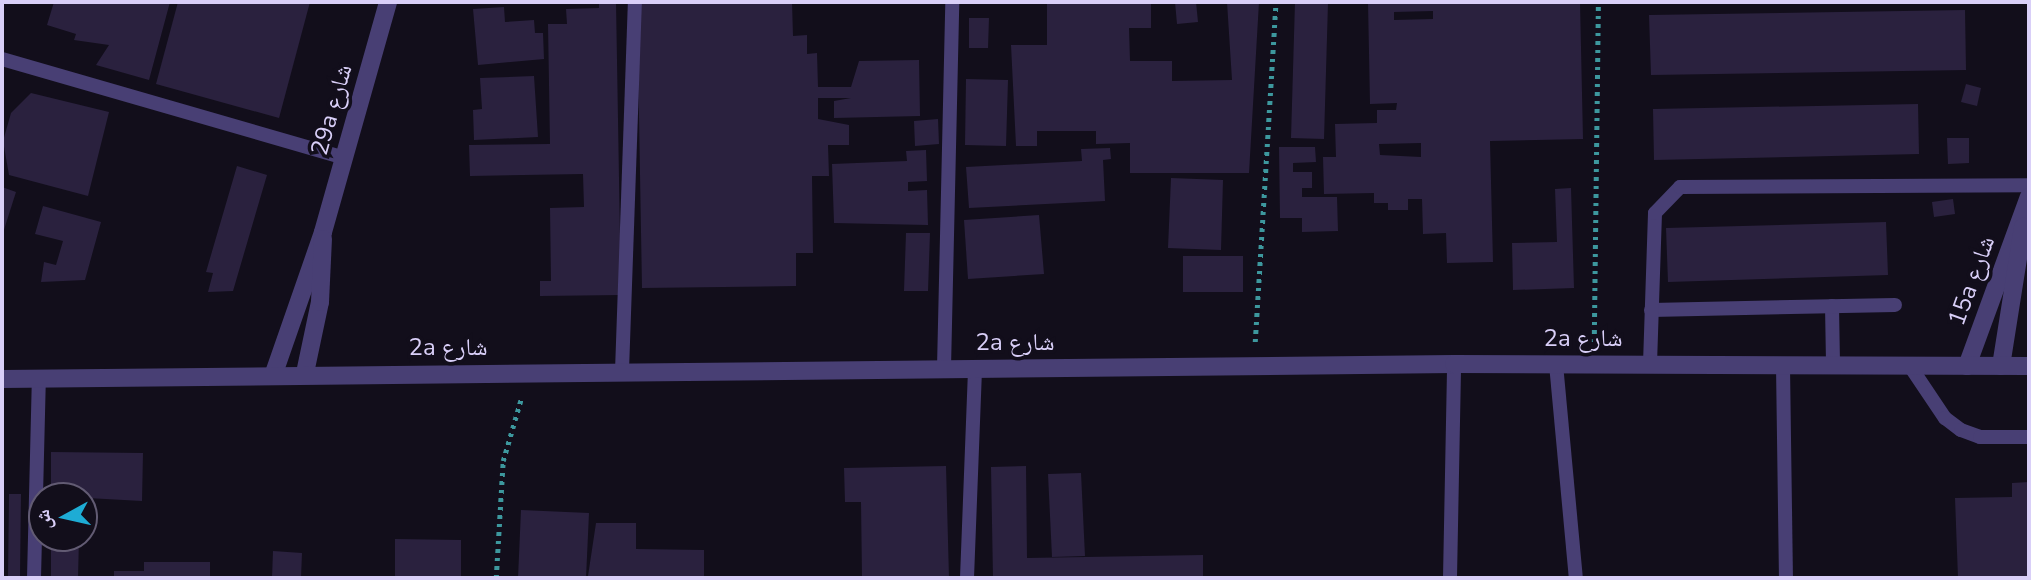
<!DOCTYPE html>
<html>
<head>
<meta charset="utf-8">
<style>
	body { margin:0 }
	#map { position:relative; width:2031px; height:580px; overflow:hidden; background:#120e1b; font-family:"Nunito Sans","Noto Naskh Arabic",sans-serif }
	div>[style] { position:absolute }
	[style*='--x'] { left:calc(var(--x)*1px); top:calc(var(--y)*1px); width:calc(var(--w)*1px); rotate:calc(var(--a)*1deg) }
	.building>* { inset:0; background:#2a213e }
	.path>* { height:4.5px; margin-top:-2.25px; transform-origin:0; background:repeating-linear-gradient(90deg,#3d989e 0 3.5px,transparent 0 8.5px) }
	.lane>* { height:14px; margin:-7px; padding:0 7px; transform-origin:7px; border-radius:7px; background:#483f74 }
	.street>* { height:18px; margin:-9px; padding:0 9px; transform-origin:9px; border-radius:9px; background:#483f74 }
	span { translate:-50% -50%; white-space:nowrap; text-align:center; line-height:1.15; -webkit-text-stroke:7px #120e1b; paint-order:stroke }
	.street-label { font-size:24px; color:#d9cff8 }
	.frame { position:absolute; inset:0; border:4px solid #d9cff8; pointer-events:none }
	.north { position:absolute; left:28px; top:482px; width:70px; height:70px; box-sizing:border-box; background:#120e1b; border:2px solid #625b73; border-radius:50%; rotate:262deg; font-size:19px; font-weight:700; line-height:28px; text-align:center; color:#d9cff8 }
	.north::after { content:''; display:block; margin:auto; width:24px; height:32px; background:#1eacd5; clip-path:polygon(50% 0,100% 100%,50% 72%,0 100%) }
</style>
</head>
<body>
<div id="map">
	<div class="building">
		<i style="clip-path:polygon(54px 2px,170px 2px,149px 80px,96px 65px,109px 45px,74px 40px,76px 34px,47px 25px)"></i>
		<i style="clip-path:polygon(178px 2px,310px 2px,279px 118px,156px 84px)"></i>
		<i style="clip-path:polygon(599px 2px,616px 2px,621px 295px,540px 296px,540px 281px,551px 281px,550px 208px,584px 207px,583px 174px,470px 176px,469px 145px,550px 144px,548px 24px,567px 24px,566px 9px,599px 8px)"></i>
		<i style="clip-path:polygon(637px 2px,792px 2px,793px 36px,807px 35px,807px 54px,817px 53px,818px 87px,851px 87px,859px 61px,919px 60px,920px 116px,834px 118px,834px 101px,851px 98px,818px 98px,818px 119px,849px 125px,849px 145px,828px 145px,829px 176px,812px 176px,813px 253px,796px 253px,796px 286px,642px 288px)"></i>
		<i style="clip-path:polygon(1047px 2px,1151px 2px,1151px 28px,1129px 28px,1130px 61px,1172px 61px,1172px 81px,1232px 80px,1227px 2px,1259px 2px,1249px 173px,1130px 173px,1130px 143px,1096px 144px,1096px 131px,1037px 131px,1037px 146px,1016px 146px,1011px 45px,1047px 45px)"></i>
		<i style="clip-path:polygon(1175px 2px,1196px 2px,1198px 22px,1177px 24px)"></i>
		<i style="clip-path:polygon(1295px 2px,1328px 3px,1324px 139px,1291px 138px)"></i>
		<i style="clip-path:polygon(evenodd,1368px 2px,1580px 2px,1583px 139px,1490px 141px,1493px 262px,1447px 263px,1446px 233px,1423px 234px,1422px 199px,1408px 199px,1408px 210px,1388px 210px,1388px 203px,1374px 203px,1374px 193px,1324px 194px,1323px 157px,1336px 157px,1335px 124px,1377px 123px,1377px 110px,1396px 110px,1397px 103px,1370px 104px,1368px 2px,1433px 11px,1433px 19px,1394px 20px,1394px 12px,1433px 11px,1368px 2px,1421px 143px,1421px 157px,1380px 155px,1379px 144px,1421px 143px)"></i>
		<i style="clip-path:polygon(504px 7px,505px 22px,534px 20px,535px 33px,543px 33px,544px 59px,478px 65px,473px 9px)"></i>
		<i style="clip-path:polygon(1965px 10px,1966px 70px,1651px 75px,1649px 15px)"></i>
		<i style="clip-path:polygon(969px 18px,989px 18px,988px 48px,969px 48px)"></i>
		<i style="clip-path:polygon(534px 76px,538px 137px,474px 140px,473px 110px,482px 109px,480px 78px)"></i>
		<i style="clip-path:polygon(966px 79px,1008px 80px,1006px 146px,965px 145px)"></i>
		<i style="clip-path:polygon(1966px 84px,1981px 88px,1977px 106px,1961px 102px)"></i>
		<i style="clip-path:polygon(31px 93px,109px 112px,88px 196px,9px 175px,3px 141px,11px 113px)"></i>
		<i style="clip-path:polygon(1918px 104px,1919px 154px,1654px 160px,1653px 109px)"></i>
		<i style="clip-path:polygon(938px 119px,939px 144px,915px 146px,914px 121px)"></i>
		<i style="clip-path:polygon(1947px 138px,1969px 138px,1969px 163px,1948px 164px)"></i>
		<i style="clip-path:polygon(1279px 147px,1315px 147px,1316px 162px,1293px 163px,1293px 172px,1312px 172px,1312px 188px,1302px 188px,1302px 197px,1337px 197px,1338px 231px,1302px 232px,1302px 218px,1280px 218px)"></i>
		<i style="clip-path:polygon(1110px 148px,1111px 159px,1103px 160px,1105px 201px,969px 208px,966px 167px,1082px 161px,1081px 149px)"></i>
		<i style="clip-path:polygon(926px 150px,927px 181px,908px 182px,908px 191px,927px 190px,928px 225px,834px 223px,832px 164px,907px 161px,906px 151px)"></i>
		<i style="clip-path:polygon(237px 166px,267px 175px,233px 291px,208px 292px,213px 273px,206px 272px)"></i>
		<i style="clip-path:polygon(1171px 178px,1223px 180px,1221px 250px,1168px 248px)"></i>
		<i style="clip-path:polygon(2px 187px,16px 192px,2px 236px)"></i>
		<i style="clip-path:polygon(1571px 188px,1574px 288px,1513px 290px,1512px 243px,1557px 242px,1555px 189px)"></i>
		<i style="clip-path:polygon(1953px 199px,1955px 214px,1934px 217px,1932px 202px)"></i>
		<i style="clip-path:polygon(43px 206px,101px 222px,85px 280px,41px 282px,44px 262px,56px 265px,63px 241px,35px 234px)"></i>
		<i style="clip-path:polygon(1039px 215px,1044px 274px,968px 279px,964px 220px)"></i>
		<i style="clip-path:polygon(1886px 222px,1888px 275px,1668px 282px,1666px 228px)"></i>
		<i style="clip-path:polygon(906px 233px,930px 233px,928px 291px,904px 291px)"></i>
		<i style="clip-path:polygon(1183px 256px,1243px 256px,1243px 292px,1183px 292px)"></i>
		<i style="clip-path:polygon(51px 452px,143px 453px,142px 501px,51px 496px)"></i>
		<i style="clip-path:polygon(946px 466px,949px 578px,862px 578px,861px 502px,845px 502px,844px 468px)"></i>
		<i style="clip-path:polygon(1026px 466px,1027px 558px,1203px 555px,1203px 578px,993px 578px,991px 467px)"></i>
		<i style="clip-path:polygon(1081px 473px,1085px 556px,1052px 557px,1048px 474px)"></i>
		<i style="clip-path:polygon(2029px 482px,2029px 578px,1958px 578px,1955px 498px,2012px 497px,2012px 483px)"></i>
		<i style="clip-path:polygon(9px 494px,21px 494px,20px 578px,8px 578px)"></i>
		<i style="clip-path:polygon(521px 510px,589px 513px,586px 578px,518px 578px)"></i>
		<i style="clip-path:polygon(596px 523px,636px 523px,636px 549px,704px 550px,704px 578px,588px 576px)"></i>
		<i style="clip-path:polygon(51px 538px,79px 538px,78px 578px,51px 578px)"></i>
		<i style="clip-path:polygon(395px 539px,461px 540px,461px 578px,395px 578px)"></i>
		<i style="clip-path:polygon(273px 551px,302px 553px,301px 578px,272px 578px)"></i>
		<i style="clip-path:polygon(144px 562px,210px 562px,210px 578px,114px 578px,114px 571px,144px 571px)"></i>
	</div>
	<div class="path">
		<i style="--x:1255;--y:342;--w:341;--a:-86.5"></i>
		<i style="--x:1594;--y:342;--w:340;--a:-89.3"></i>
		<i style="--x:496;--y:578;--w:117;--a:-86.6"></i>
		<i style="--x:503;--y:461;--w:65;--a:-73.8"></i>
	</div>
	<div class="lane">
		<i style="--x:2;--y:59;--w:356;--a:16.1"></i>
		<i style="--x:1832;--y:306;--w:60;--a:89"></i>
		<i style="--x:1651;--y:310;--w:244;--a:-1.2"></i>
		<i style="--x:1556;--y:364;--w:215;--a:84.7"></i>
		<i style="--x:1650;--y:364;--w:151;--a:-88.1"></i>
		<i style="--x:1655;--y:213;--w:36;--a:-46"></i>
		<i style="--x:1680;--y:187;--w:349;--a:-0.3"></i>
		<i style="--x:1783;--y:366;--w:212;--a:89.2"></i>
		<i style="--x:1910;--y:366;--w:63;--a:56.1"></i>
		<i style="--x:1945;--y:418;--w:20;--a:37"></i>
		<i style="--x:1961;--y:430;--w:20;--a:20"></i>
		<i style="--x:1980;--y:437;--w:49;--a:0"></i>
		<i style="--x:944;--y:368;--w:366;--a:-88.7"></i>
		<i style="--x:622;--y:371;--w:369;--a:-88"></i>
		<i style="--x:34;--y:578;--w:200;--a:-88.6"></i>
		<i style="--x:967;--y:578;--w:210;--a:-87.8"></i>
		<i style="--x:1450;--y:578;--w:214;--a:-88.9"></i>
	</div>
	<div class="street">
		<i style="--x:1967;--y:366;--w:180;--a:-69.9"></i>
		<i style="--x:2001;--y:366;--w:141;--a:-81"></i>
		<i style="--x:274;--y:373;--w:149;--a:-70.8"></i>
		<i style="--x:323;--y:232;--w:239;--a:-74.2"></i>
		<i style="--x:305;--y:373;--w:73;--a:-78.1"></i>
		<i style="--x:320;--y:302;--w:63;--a:-87.3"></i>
		<i style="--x:2;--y:379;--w:1452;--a:-0.59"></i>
		<i style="--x:1454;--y:364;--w:575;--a:0.2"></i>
	</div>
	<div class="street-label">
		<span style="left:332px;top:110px;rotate:-74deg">29a شارع</span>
		<span style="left:1972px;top:281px;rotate:-70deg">15a شارع</span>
		<span style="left:1583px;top:339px">2a شارع</span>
		<span style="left:1015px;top:343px">2a شارع</span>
		<span style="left:448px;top:348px">2a شارع</span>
	</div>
	<div class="frame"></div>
	<div class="north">ش</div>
</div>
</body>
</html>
